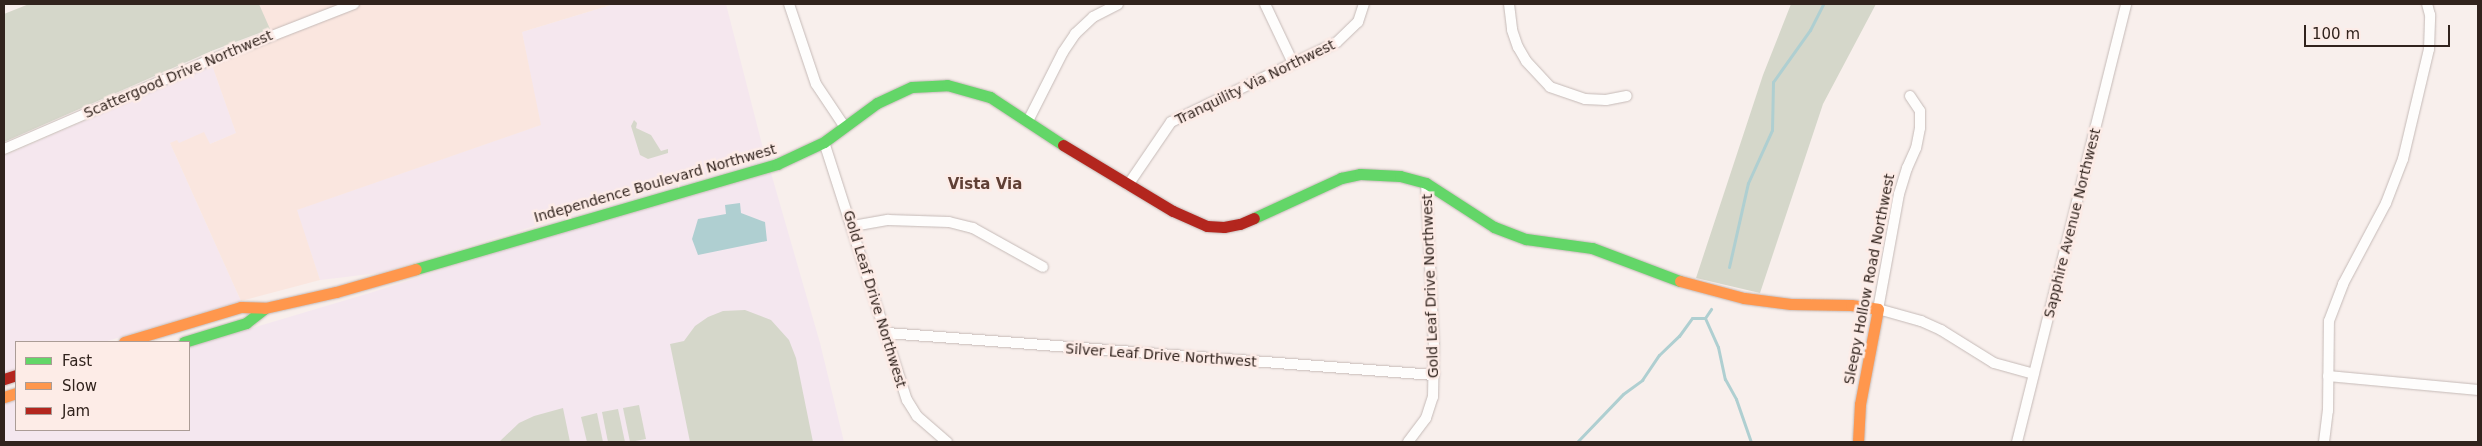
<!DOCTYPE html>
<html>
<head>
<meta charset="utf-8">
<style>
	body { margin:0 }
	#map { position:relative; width:2482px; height:446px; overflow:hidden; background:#f8efec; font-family:"DejaVu Sans",sans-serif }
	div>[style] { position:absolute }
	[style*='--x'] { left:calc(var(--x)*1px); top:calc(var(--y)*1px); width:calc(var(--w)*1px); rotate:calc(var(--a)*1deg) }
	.commercial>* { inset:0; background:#f5e7ee }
	.built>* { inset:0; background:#fae6df }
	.education>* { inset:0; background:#f4e7ef }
	.green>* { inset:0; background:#d5d7ca }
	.water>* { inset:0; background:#afcfd1 }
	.stream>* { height:3px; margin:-1.5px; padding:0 1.5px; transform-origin:1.5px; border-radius:1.5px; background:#afcfd1 }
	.roads { filter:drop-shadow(0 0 1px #c5bab7) drop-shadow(0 0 1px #c5bab7) }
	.street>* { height:10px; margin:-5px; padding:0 5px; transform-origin:5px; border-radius:5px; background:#fefdfc }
	.fast>* { height:11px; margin:-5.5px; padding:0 5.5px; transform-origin:5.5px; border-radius:5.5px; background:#63d668 }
	.slow>* { height:11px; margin:-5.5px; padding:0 5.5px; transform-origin:5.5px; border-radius:5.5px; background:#ff974d }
	.jam>* { height:11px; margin:-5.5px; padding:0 5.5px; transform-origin:5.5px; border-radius:5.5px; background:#b3261e }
	span { translate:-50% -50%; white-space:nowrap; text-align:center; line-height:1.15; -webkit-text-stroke:5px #fdece7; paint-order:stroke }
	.street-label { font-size:14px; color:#31231d }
	.neighbourhood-label { font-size:15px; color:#5f3f34; font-weight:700 }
	.frame { position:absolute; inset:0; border:5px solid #31231d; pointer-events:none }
	.legend { position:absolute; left:15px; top:341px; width:175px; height:90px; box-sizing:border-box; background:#fdece7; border:1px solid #ab9c96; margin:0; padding:6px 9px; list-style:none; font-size:15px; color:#31231d }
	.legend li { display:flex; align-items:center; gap:10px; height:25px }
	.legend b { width:25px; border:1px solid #ab9c96 }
	.scale { position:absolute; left:2304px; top:25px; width:146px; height:22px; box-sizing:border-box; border:2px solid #31231d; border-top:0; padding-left:6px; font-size:15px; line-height:18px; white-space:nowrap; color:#31231d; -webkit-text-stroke:4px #fdece7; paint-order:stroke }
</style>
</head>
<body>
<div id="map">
	<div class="commercial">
		<i style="clip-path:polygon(614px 4px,726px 4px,766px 160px,554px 220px,379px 273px,320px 280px,296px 210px,540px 125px,522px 32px)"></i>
		<i style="clip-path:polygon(212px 65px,236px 133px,210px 144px,170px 143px,241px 301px,104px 342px,16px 342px,16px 369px,4px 373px,4px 156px)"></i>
	</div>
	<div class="built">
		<i style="clip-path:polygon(259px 4px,614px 4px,522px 32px,541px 125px,297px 210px,320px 280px,241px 301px,170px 143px,177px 140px,179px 143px,204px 132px,210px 144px,236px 133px,212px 65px,274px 41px)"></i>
	</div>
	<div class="education">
		<i style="clip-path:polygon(771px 173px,820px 343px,844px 442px,4px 442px,4px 403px,16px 400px,16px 430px,189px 430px,189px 347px,373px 292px,507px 249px)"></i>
	</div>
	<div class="green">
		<i style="clip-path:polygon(29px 4px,259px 4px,270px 29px,214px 50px,4px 142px,4px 14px)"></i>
		<i style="clip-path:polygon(1791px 4px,1876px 4px,1823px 104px,1760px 293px,1696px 278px,1763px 75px)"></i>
		<i style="clip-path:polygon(634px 120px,637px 123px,636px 128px,651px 135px,661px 151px,668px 149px,668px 153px,648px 159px,640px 155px,631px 126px)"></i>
		<i style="clip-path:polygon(745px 310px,771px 320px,789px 340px,796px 358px,813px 442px,690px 442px,670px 344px,684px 341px,695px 326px,708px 317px,723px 311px)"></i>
		<i style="clip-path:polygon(639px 405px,646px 439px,630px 442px,623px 408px)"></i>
		<i style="clip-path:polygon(563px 408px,570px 442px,499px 442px,519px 423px,534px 416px)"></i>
		<i style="clip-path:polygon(618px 409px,625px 442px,608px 442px,602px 412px)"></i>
		<i style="clip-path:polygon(597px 413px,603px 442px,587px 442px,581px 417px)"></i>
	</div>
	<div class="water">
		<i style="clip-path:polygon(740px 203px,741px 213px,765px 222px,767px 241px,698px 255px,692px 239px,698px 219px,726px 214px,725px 205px)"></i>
	</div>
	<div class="stream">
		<i style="--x:1729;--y:267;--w:86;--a:-77.3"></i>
		<i style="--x:1748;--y:183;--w:58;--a:-65.6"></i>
		<i style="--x:1772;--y:130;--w:48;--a:-88.8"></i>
		<i style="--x:1773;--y:82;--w:64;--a:-54.6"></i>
		<i style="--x:1810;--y:30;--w:29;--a:-63"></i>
		<i style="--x:1705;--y:318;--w:32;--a:66"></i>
		<i style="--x:1718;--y:347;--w:33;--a:78"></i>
		<i style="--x:1725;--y:379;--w:23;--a:61"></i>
		<i style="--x:1736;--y:399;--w:46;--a:70.8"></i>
		<i style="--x:1705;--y:318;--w:11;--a:-56"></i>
		<i style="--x:1577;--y:442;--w:66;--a:-46.2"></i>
		<i style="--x:1623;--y:394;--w:24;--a:-36"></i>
		<i style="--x:1642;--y:380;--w:30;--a:-56"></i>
		<i style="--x:1659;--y:355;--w:28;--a:-44"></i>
		<i style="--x:1679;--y:336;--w:22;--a:-54"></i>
		<i style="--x:1692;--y:318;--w:13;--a:0"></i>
	</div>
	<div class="roads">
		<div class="street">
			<i style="--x:789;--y:4;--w:84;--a:71.4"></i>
			<i style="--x:816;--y:84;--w:50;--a:56.3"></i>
			<i style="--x:1265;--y:4;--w:65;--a:64.6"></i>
			<i style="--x:1509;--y:4;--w:26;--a:83"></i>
			<i style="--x:1512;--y:30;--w:18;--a:71"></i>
			<i style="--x:1518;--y:47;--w:16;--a:60"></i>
			<i style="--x:1526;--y:61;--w:35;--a:47"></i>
			<i style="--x:1550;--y:87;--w:37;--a:19"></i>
			<i style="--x:1585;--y:99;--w:21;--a:3"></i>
			<i style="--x:1606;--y:100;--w:21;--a:-11"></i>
			<i style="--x:1910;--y:96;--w:18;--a:56"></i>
			<i style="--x:1920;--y:111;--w:17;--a:90"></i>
			<i style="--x:1920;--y:128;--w:20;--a:101"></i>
			<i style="--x:1916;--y:148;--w:22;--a:114"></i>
			<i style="--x:1907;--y:168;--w:27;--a:107"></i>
			<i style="--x:1899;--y:194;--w:117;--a:100.3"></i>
			<i style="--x:1878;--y:309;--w:45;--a:15.6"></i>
			<i style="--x:1921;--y:321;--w:22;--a:24"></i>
			<i style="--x:1941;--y:330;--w:62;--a:31.9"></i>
			<i style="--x:1994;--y:363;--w:41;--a:15.4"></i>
			<i style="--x:1028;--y:121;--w:77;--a:-63.1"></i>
			<i style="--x:1063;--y:52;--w:22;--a:-56"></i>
			<i style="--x:1075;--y:34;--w:25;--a:-43"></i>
			<i style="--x:1093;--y:17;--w:28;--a:-27"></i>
			<i style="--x:824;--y:142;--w:271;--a:72.2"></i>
			<i style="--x:907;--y:400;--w:19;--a:58"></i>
			<i style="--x:917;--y:416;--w:40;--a:41"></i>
			<i style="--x:4;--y:149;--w:219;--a:-23.4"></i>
			<i style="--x:205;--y:62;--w:160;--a:-21.3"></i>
			<i style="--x:1128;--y:185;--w:76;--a:-55.7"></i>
			<i style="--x:1171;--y:122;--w:184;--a:-25.7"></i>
			<i style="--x:1337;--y:42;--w:29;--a:-44"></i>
			<i style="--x:1358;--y:22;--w:19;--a:-72"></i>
			<i style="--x:853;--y:226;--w:36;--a:-10"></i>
			<i style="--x:888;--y:220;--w:61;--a:1.9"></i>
			<i style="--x:949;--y:222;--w:25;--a:14"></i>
			<i style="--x:973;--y:228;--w:80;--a:29.1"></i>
			<i style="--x:887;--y:333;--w:549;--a:4.39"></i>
			<i style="--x:2328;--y:376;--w:151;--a:5.3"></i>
			<i style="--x:1408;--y:442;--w:30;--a:-53"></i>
			<i style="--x:1426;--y:418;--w:22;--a:-72"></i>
			<i style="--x:1433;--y:397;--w:51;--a:-88.9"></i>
			<i style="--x:1434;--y:346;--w:163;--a:-92.8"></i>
			<i style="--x:2017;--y:442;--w:451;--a:-76"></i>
			<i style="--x:2324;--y:442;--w:31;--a:-83"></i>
			<i style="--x:2328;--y:411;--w:90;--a:-89.4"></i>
			<i style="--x:2329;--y:321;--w:40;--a:-69"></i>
			<i style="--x:2343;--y:284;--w:92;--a:-62"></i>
			<i style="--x:2386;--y:203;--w:47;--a:-68.9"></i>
			<i style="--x:2403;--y:159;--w:113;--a:-76.7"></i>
			<i style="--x:2429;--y:49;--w:34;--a:-88"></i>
			<i style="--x:2430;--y:15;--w:11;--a:-105"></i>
		</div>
		<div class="fast">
			<i style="--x:1254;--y:218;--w:96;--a:-24.7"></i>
			<i style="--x:1341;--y:178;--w:19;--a:-12"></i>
			<i style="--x:1360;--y:174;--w:40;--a:2.9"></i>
			<i style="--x:1400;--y:176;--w:27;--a:15"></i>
			<i style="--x:1426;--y:183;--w:81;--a:32.9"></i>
			<i style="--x:1494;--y:227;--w:34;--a:21"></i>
			<i style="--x:1526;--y:239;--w:67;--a:7.8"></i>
			<i style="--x:1592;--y:248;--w:94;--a:20.6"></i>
			<i style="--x:416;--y:269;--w:376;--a:-16.2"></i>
			<i style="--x:777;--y:164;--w:52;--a:-25.1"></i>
			<i style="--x:824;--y:142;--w:66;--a:-36.3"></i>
			<i style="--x:877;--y:103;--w:38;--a:-25"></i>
			<i style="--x:912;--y:87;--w:35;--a:-3"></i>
			<i style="--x:947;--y:85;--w:45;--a:15.6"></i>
			<i style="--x:990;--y:97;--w:87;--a:33.3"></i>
			<i style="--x:184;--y:342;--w:65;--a:-17"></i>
			<i style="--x:246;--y:323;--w:24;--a:-38"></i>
		</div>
		<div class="slow">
			<i style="--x:1680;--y:281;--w:66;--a:14.9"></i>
			<i style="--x:1744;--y:298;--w:47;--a:7.3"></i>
			<i style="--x:1791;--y:304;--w:60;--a:1"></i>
			<i style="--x:1851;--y:305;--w:27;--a:8"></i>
			<i style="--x:1878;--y:309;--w:97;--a:100.7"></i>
			<i style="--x:1860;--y:404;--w:38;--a:93"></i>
			<i style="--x:124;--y:342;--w:122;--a:-16.7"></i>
			<i style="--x:241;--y:307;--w:24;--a:2"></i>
			<i style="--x:265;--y:308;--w:73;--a:-12.7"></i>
			<i style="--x:336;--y:292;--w:83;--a:-16"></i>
			<i style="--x:4;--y:397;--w:13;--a:-18"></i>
		</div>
		<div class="jam">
			<i style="--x:1063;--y:145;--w:128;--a:31"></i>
			<i style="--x:1173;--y:211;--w:37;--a:24"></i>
			<i style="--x:1207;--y:226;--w:17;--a:3"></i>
			<i style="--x:1224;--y:227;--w:16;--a:-11"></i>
			<i style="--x:1240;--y:224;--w:15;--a:-23"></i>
			<i style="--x:4;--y:379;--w:13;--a:-18"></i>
		</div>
	</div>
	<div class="street-label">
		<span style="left:178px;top:74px;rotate:-23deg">Scattergood Drive Northwest</span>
		<span style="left:1255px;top:82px;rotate:-26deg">Tranquility Via Northwest</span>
		<span style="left:655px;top:183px;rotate:-16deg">Independence Boulevard Northwest</span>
		<span style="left:2072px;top:223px;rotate:-76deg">Sapphire Avenue Northwest</span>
		<span style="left:1869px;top:279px;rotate:-79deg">Sleepy Hollow Road Northwest</span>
		<span style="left:1430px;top:286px;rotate:-92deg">Gold Leaf Drive Northwest</span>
		<span style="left:875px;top:299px;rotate:73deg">Gold Leaf Drive Northwest</span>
		<span style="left:1161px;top:355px;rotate:4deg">Silver Leaf Drive Northwest</span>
	</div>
	<div class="neighbourhood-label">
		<span style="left:985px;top:185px">Vista Via</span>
	</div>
	<div class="frame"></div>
	<ul class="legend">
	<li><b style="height:6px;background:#63d668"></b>Fast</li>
	<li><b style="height:6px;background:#ff974d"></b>Slow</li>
	<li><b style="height:6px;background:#b3261e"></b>Jam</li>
	</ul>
	<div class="scale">100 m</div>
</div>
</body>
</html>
